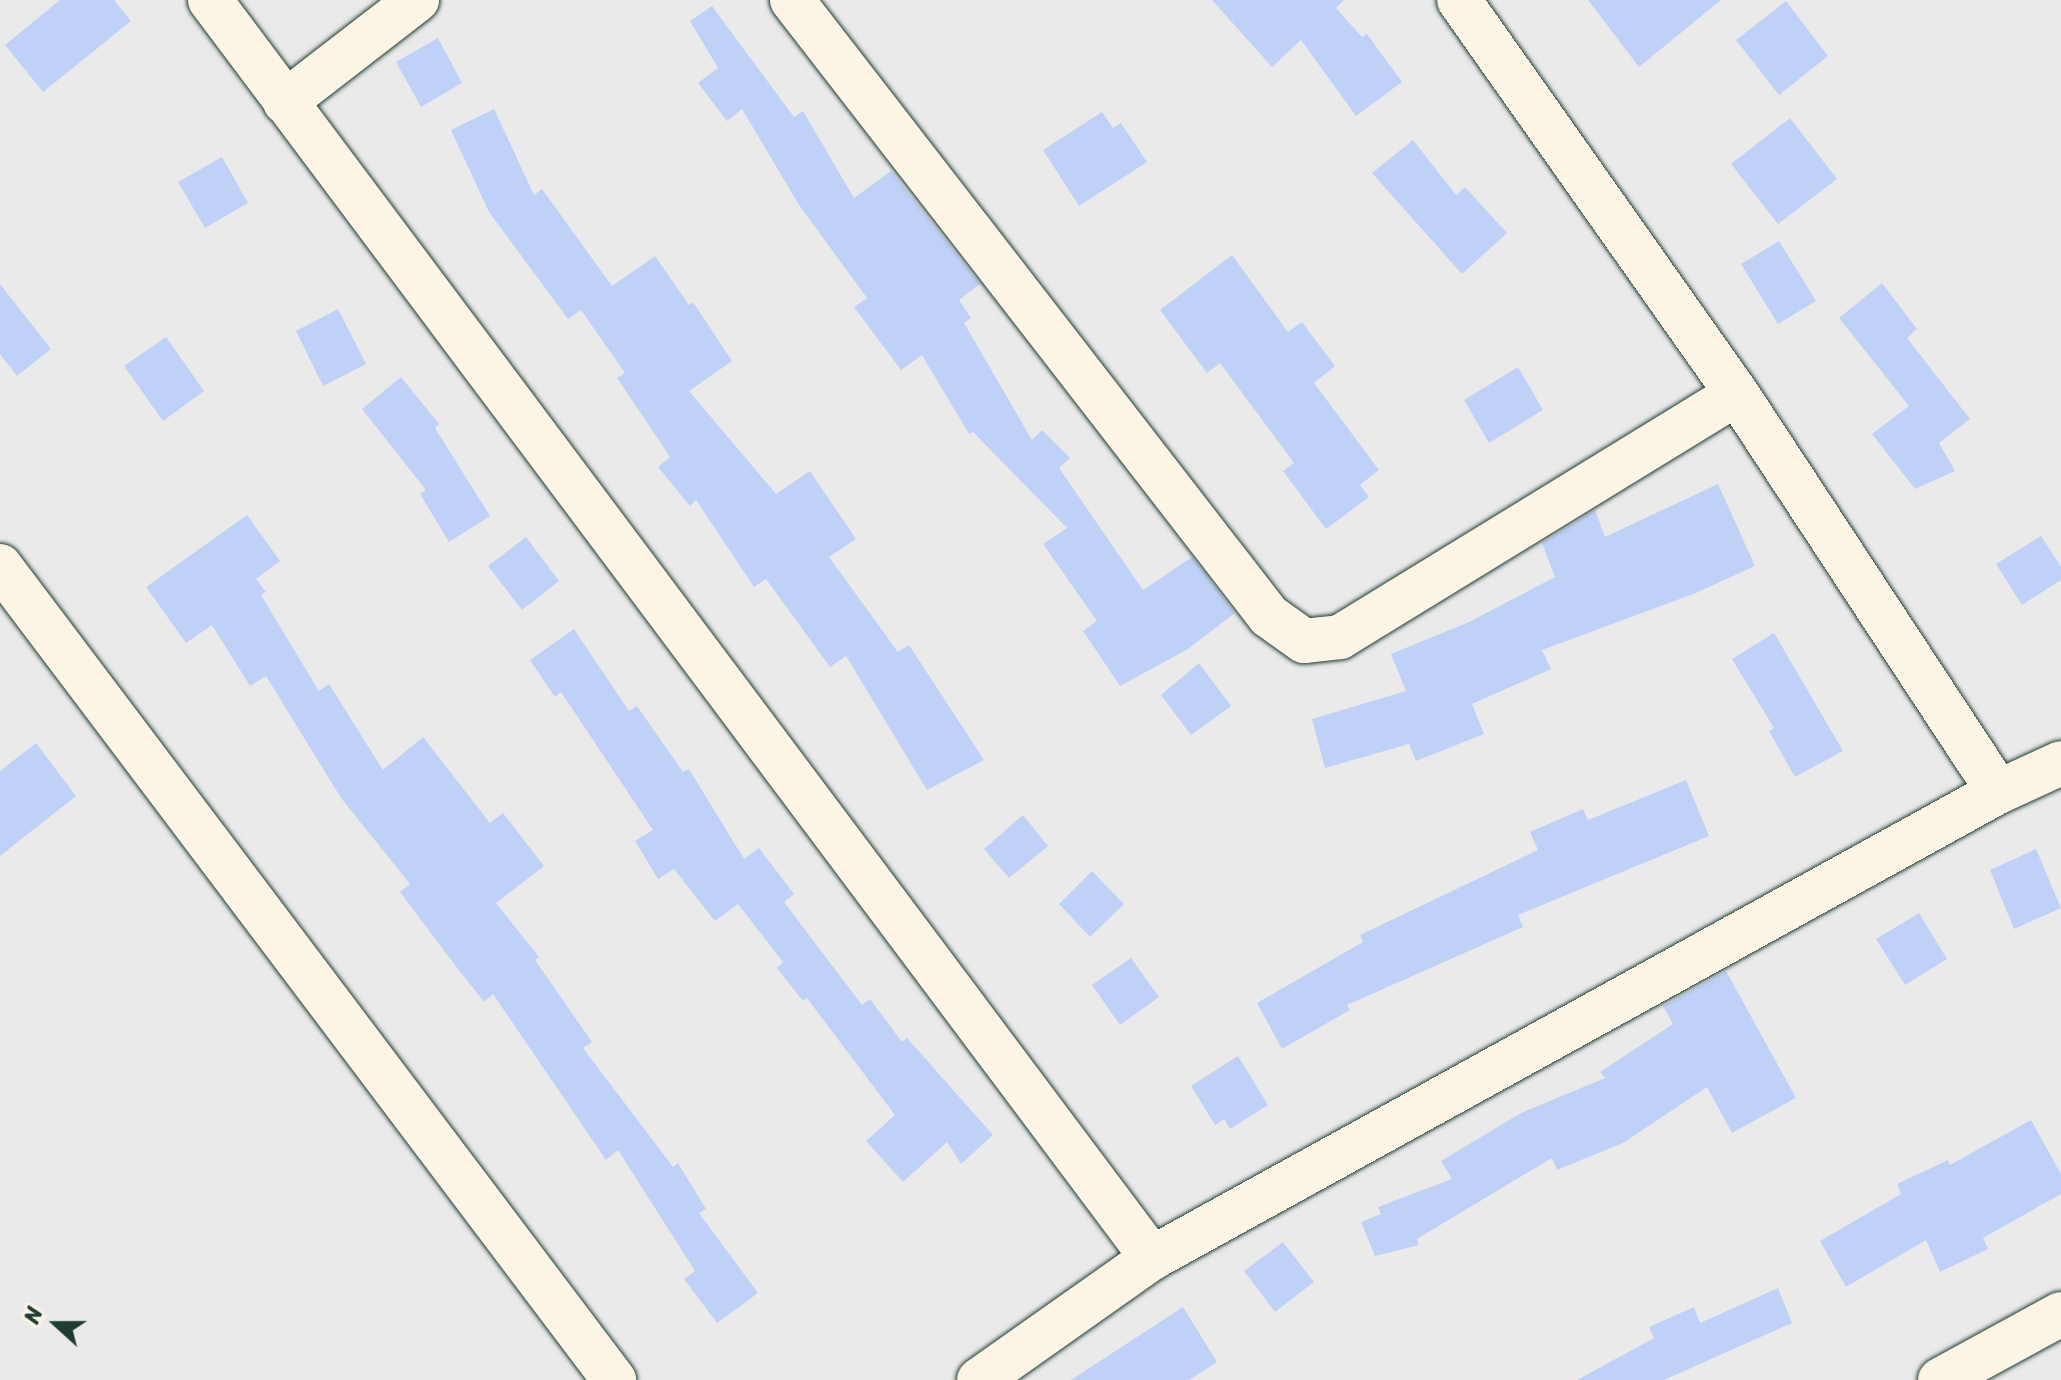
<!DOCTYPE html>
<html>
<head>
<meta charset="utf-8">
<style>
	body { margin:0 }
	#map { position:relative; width:2061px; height:1380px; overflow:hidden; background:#eaeaea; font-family:Sriracha,sans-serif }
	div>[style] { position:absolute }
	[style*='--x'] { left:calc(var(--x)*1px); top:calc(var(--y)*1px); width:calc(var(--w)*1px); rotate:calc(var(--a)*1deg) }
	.building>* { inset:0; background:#c0d1f7 }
	.roads { filter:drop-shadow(0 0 2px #1f3d34) drop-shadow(0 0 2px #1f3d34) }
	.street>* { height:44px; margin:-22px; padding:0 22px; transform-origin:22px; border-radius:22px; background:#fcf5e5 }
	.secondary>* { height:44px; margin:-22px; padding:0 22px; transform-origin:22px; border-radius:22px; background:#fcf5e5 }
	span { translate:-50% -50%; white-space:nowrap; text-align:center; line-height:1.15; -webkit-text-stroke:8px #fcf5e5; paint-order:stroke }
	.north { position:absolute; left:16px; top:1284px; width:80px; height:80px; -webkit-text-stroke:6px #fcf5e5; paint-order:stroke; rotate:291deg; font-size:22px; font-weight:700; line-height:32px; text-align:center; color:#1f3d34 }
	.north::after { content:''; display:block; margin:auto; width:28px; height:36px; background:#1f3d34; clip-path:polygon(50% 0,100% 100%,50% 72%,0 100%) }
</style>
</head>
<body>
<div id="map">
	<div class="building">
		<i style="clip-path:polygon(60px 0,114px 0,131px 21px,43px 92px,5px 45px)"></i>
		<i style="clip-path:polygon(1212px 0,1344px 0,1336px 8px,1362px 37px,1367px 34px,1402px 82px,1356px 116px,1301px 40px,1272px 67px)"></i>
		<i style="clip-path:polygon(1588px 0,1721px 0,1639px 67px)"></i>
		<i style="clip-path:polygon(1786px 1px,1828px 56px,1779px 95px,1736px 40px)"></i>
		<i style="clip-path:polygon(712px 6px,794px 117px,803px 111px,854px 198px,891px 171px,980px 284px,959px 300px,971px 318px,964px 323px,1032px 440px,1042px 430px,1070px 458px,1059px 468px,1143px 590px,1192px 557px,1235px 613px,1188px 649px,1120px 686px,1083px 631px,1097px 621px,1043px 544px,1067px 528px,973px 432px,969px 434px,922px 355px,901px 370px,854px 307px,867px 298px,799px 205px,742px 109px,727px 121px,698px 83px,718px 68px,690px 21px)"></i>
		<i style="clip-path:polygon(438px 38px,462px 83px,421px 107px,396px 62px)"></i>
		<i style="clip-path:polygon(494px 109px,534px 195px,542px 189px,612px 286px,655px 256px,689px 305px,693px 302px,732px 361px,689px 391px,776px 494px,810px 471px,856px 539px,829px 557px,898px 652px,909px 645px,984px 760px,927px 790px,846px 656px,830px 667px,766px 579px,754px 587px,696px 500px,690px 506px,658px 467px,670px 457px,617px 378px,625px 373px,581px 310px,568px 319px,489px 212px,451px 130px)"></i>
		<i style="clip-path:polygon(1102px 112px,1113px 128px,1121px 123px,1147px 162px,1079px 206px,1043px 150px)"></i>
		<i style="clip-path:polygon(1790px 118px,1837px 179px,1778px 224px,1731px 164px)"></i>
		<i style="clip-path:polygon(1413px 140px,1456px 195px,1465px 187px,1507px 233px,1462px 274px,1372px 173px)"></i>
		<i style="clip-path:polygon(222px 157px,248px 203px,205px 228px,178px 182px)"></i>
		<i style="clip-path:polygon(1779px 241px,1816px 301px,1778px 324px,1741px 264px)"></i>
		<i style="clip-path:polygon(1232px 255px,1288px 332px,1302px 322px,1335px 366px,1314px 383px,1379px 470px,1360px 485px,1369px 497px,1326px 529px,1283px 471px,1294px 463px,1220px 363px,1207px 373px,1160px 310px)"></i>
		<i style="clip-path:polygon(1882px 283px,1917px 329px,1907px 338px,1970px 419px,1939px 443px,1955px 471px,1915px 489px,1872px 434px,1909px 406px,1839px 318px)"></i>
		<i style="clip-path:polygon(0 284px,51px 349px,17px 376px,0 354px)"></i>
		<i style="clip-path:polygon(338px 309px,366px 364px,323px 386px,296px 331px)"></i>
		<i style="clip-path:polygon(166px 337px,204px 391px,163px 421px,124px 366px)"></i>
		<i style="clip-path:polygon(1518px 367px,1543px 410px,1489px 443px,1464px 400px)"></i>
		<i style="clip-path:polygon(401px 377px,439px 424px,435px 428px,490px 516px,449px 542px,420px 494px,426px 490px,362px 409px)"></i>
		<i style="clip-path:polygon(1718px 484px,1755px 566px,1696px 593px,1542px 650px,1551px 669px,1472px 704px,1484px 734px,1416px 761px,1409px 744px,1325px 768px,1312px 719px,1406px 691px,1391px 654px,1469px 622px,1555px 577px,1542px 543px,1595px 510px,1605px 537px)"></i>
		<i style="clip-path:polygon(247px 515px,280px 561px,256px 579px,266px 592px,261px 595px,319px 691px,329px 684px,383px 770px,423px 737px,490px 823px,503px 813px,544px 866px,496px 903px,539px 957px,535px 960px,592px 1042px,583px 1048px,673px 1167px,678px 1163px,706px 1209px,699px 1213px,758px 1293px,717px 1323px,684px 1279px,695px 1271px,618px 1150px,606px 1160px,493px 994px,484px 1002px,451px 960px,400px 892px,410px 884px,341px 798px,266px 676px,250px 686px,212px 625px,186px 643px,146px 587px)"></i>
		<i style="clip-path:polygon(2041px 536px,2061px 567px,2061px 580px,2022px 605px,1996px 564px)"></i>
		<i style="clip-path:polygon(526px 537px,559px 581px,522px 610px,488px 566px)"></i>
		<i style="clip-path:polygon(574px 629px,629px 711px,637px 706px,683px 772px,689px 769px,744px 859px,759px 848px,794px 894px,784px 902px,862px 1005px,870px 999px,902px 1042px,907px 1038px,993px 1135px,961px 1164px,947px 1142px,903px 1182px,866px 1141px,895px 1115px,807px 998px,803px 1001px,777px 968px,783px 962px,738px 904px,715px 921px,674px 869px,658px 879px,635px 841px,653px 830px,561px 692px,555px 697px,530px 660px)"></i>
		<i style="clip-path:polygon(1774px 633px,1843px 751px,1795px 777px,1769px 731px,1774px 728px,1732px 659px)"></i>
		<i style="clip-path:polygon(1199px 663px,1231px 706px,1191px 735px,1161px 695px)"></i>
		<i style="clip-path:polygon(36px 743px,76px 796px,0 856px,0 771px)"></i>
		<i style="clip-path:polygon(1686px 780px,1709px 836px,1518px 915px,1523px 927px,1347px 1005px,1350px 1010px,1282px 1049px,1257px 1003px,1363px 942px,1360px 935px,1538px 850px,1530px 832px,1583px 809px,1588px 820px)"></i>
		<i style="clip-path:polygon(1023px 815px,1048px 846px,1009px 878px,984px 849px)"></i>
		<i style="clip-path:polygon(2036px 849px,2061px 908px,2014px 929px,1990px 870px)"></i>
		<i style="clip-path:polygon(1092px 871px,1124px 904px,1090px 937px,1059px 904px)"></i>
		<i style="clip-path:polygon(1919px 913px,1947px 959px,1905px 985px,1876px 939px)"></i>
		<i style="clip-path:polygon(1131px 958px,1159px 997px,1120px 1025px,1092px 985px)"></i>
		<i style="clip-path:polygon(1726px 971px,1796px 1098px,1732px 1133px,1707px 1087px,1623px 1143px,1557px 1170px,1552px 1158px,1417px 1239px,1419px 1245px,1375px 1256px,1361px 1222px,1381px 1214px,1378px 1207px,1452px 1179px,1441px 1161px,1521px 1113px,1605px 1078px,1600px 1072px,1673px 1024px,1663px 1006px)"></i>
		<i style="clip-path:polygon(1238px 1056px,1268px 1105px,1230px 1129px,1224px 1119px,1215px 1125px,1191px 1086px)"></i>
		<i style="clip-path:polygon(2031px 1120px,2061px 1174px,2061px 1194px,1983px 1238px,1988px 1249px,1940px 1272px,1926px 1240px,1846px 1287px,1820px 1241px,1901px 1194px,1897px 1184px,1948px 1160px,1950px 1165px)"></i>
		<i style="clip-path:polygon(1283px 1242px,1314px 1282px,1275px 1312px,1244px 1271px)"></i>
		<i style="clip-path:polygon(1778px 1288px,1792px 1323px,1664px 1380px,1577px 1380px,1654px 1338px,1649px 1327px,1694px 1307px,1700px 1323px)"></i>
		<i style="clip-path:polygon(1183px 1307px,1217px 1362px,1189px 1380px,1071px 1380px)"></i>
	</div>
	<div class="roads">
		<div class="street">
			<i style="--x:210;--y:0;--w:1572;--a:53.17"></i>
			<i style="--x:792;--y:0;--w:779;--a:52.25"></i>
			<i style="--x:1269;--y:616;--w:43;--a:35.5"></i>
			<i style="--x:1304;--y:641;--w:36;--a:-6"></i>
			<i style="--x:1340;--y:637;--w:465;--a:-31.5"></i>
			<i style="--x:1737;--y:394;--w:476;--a:56.7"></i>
			<i style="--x:1459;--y:0;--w:482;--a:54.8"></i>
			<i style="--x:285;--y:102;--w:167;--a:-37.7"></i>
			<i style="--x:979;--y:1380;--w:212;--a:-35.2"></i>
			<i style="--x:1152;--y:1258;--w:966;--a:-28.85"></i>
			<i style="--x:1998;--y:792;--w:69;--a:-24.7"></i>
			<i style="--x:1940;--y:1380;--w:138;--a:-28.6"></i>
		</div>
		<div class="secondary">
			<i style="--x:0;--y:566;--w:1020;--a:52.97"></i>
		</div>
	</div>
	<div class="north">N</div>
</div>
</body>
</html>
